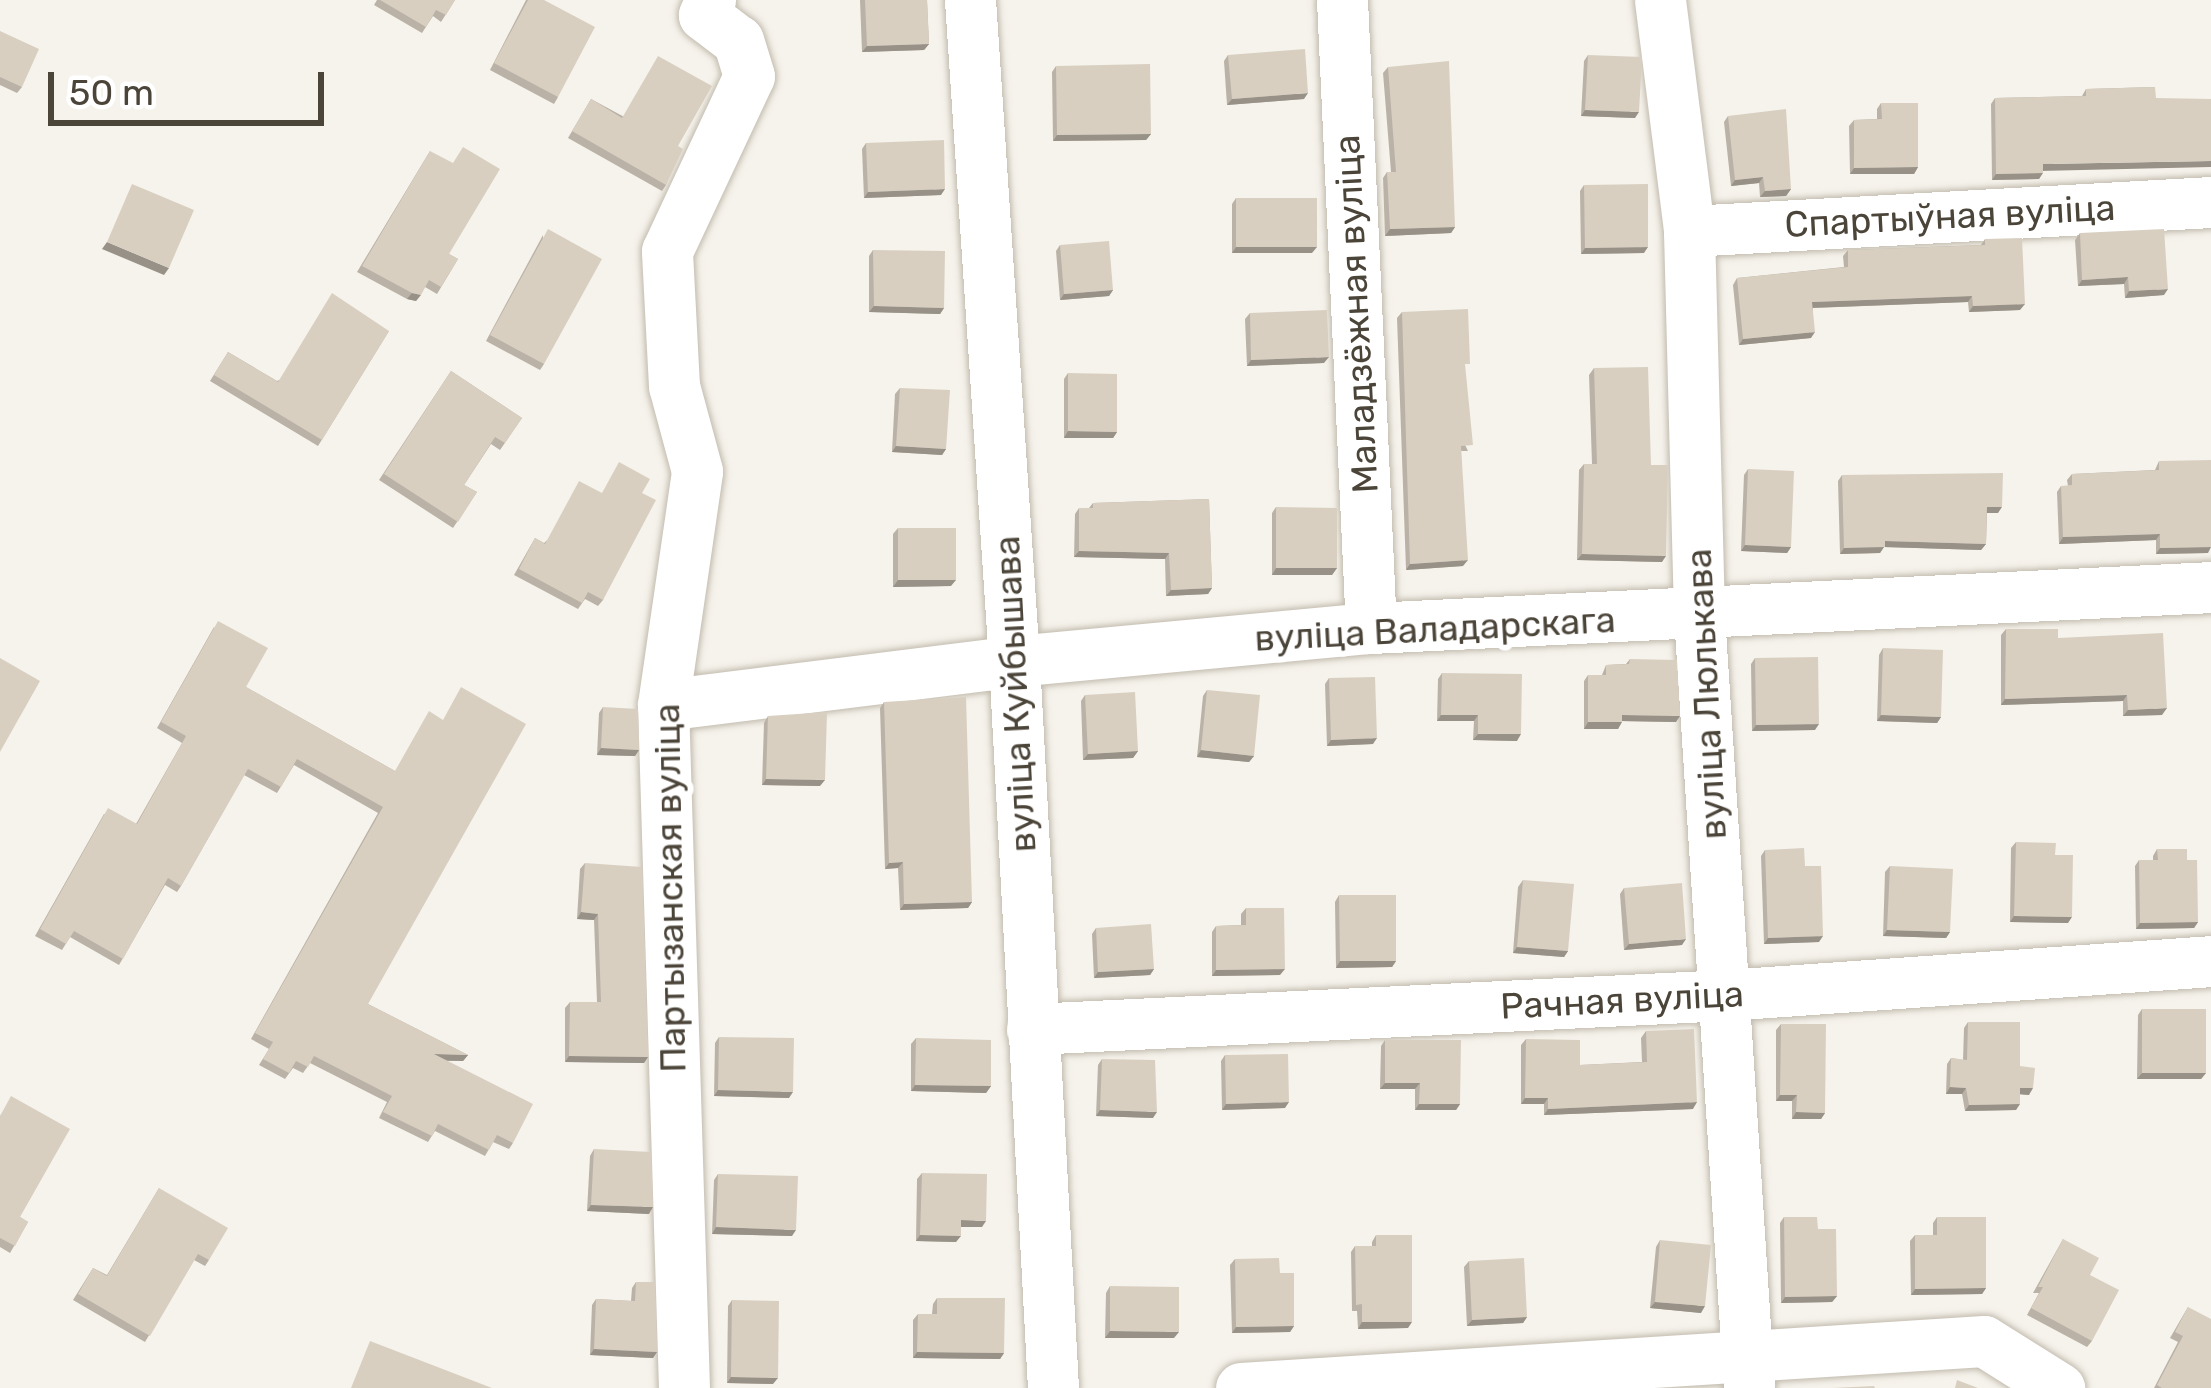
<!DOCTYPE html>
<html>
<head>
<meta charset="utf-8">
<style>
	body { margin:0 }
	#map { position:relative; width:2211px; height:1388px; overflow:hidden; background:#f6f3ec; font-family:Rubik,sans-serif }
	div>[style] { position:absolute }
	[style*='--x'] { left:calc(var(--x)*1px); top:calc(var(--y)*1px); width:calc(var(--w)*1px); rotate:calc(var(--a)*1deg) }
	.roads { filter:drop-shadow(0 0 3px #c2bbae) drop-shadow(0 0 3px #c2bbae) }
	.minor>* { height:51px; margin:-25.5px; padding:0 25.5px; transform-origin:25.5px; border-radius:25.5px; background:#fff }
	.wall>* { inset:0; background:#bab2a6 }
	.shaded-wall>* { inset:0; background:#979187 }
	.building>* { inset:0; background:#d8cfc1 }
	span { translate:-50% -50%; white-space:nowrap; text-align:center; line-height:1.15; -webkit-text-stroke:12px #fff; paint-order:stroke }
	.street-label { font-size:36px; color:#4b4439 }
	.scale { position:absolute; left:48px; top:72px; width:276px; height:54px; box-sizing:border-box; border:6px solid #4b4439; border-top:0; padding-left:15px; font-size:36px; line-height:42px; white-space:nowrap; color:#4b4439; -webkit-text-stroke:9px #fff; paint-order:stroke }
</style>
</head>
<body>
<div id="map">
	<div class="roads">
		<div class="minor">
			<i style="--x:970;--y:0;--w:662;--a:86.19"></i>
			<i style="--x:1014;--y:661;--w:728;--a:86.93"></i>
			<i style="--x:1342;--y:0;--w:629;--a:87.36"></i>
			<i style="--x:1660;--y:0;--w:233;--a:82.8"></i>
			<i style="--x:1689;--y:231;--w:384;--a:88.5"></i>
			<i style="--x:1699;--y:615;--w:775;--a:86.3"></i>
			<i style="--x:1689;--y:231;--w:523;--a:-3.18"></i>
			<i style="--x:663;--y:705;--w:354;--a:-7.1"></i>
			<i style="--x:1014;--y:661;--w:359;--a:-5.3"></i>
			<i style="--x:1371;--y:628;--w:841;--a:-2.79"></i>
			<i style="--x:1032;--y:1029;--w:695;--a:-2.8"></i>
			<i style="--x:1726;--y:995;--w:486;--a:-4"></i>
			<i style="--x:684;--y:1388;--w:683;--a:-91.76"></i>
			<i style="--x:663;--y:705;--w:236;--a:-81.7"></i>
			<i style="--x:697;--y:471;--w:88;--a:-105.1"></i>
			<i style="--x:674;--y:386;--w:135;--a:-93"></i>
			<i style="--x:667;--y:251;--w:193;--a:-64.9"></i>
			<i style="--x:749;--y:76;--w:37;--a:-107"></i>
			<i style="--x:738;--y:41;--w:43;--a:-142.6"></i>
			<i style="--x:704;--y:15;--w:16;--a:-68"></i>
			<i style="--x:1241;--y:1388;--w:744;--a:-3.62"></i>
			<i style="--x:1984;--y:1341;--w:89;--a:32.1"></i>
		</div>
	</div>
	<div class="wall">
		<i style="clip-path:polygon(377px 0,455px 0,441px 22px,433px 16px,422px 33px,374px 5px)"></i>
		<i style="clip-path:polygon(526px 0,544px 0,558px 97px,554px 104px,490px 70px)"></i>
		<i style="clip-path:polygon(860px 0,927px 0,929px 44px,924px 50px,862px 52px)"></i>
		<i style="clip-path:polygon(0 31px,22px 87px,17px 93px,0 85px)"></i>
		<i style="clip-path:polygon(1228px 55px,1304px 99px,1227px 105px,1224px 61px)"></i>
		<i style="clip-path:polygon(1588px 55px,1635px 118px,1581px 116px,1584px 61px)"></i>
		<i style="clip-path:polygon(1056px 66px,1151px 134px,1146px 140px,1053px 141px,1052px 72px)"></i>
		<i style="clip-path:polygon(1388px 67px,1455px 227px,1451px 233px,1385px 236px,1383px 178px,1387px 172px,1391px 172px,1383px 73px)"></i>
		<i style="clip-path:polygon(2155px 87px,2043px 171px,2039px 179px,1992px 180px,1991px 104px,1995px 98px,2082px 96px,2086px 89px)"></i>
		<i style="clip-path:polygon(591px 99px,678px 146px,666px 185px,662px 191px,568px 138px)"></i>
		<i style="clip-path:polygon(1881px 103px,1918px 167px,1914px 174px,1850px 174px,1849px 126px,1854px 120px,1877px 119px,1877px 109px)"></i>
		<i style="clip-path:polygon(1728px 116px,1791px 189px,1786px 196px,1760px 197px,1759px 183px,1731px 186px,1724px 122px)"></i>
		<i style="clip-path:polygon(866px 143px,941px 195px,864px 198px,862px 149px)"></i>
		<i style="clip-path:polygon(430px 151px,449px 254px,458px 259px,437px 294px,425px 287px,416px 301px,407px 299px,357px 272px)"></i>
		<i style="clip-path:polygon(1584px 185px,1644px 253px,1581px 254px,1580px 191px)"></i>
		<i style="clip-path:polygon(1236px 198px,1312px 253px,1232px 253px,1232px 204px)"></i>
		<i style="clip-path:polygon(2080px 233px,2164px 295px,2125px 298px,2124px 284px,2078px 286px,2075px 240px)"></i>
		<i style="clip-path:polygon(543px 235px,544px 364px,540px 370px,486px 341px)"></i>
		<i style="clip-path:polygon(1985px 239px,2020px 310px,1969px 312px,1968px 302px,1813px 308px,1811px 338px,1739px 345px,1733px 285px,1737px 278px,1844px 267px,1843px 256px,1848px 250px,1981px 245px)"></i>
		<i style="clip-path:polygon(1060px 245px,1113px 290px,1109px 296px,1060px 300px,1056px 251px)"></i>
		<i style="clip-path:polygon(873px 250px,944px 308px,940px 314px,869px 312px,869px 256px)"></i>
		<i style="clip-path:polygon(1402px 312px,1468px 451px,1461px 451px,1463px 566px,1406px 570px,1397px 318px)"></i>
		<i style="clip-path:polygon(1250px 313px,1324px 363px,1247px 366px,1245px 319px)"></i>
		<i style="clip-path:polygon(389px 331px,318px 446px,210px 381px,228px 352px,277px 381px)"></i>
		<i style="clip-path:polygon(1594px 368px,1651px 465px,1662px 562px,1577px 560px,1579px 470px,1584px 464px,1592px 464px,1589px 375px)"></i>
		<i style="clip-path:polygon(451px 371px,522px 418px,500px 450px,491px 444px,464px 485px,477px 492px,453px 528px,379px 480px)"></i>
		<i style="clip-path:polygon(1068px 373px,1117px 432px,1113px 438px,1064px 438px,1064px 379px)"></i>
		<i style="clip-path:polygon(900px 388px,946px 449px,942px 455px,892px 452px,895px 394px)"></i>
		<i style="clip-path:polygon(2159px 461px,2208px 553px,2156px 554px,2156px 540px,2059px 544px,2057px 492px,2061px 486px,2068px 486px,2067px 480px,2072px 474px,2155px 470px)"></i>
		<i style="clip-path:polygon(1748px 469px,1791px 547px,1787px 553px,1741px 551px,1744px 475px)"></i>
		<i style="clip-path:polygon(1842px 475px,1998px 513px,1987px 513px,1986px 544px,1981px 550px,1884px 547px,1880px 553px,1840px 554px,1838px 481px)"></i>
		<i style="clip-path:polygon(601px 493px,642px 493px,603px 600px,598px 606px,585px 599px,578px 609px,514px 575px,535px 538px,544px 543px)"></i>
		<i style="clip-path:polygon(1209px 499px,1212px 588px,1208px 594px,1166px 596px,1165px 559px,1074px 557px,1075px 514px,1079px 508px,1089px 508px,1093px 503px)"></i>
		<i style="clip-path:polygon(1276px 507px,1337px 568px,1332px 575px,1272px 575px,1272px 513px)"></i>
		<i style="clip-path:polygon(898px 528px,951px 586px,893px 587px,893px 534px)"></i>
		<i style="clip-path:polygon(214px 627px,246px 687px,395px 771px,368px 1004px,468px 1055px,463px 1061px,447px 1061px,513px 1143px,509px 1149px,493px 1142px,485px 1156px,435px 1131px,428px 1142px,379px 1118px,387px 1102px,310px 1063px,303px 1073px,293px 1068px,285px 1079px,259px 1065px,269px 1049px,251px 1039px,378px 813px,294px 765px,277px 793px,244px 775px,181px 886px,177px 892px,165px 885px,119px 965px,70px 937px,62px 950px,35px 936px,104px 814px,136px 824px,182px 743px,157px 728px)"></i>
		<i style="clip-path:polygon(2006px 629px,2058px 638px,2162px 715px,2123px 716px,2123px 701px,2001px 705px,2001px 635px)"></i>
		<i style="clip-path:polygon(1883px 648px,1941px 717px,1937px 723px,1877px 721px,1879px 655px)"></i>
		<i style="clip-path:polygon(1755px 658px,1815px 730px,1752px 731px,1751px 664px)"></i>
		<i style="clip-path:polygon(1630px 659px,1676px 722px,1622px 721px,1618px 729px,1584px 729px,1584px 681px,1588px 675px,1602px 675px,1606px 665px,1626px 664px)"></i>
		<i style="clip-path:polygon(1442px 673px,1517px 741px,1473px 740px,1474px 721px,1437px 721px,1438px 679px)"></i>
		<i style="clip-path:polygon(1329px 678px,1373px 744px,1327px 746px,1325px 684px)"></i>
		<i style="clip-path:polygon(1207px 690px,1254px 756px,1249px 762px,1197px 757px,1203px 696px)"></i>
		<i style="clip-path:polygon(1085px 695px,1138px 751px,1133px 758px,1083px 760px,1081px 701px)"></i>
		<i style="clip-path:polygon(884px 702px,972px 902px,968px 908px,900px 910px,898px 868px,885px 869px,880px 708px)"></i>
		<i style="clip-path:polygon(603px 707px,639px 750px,635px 756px,597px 755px,599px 713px)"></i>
		<i style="clip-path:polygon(768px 716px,820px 786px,762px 785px,764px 723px)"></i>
		<i style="clip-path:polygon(2016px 842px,2055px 855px,2068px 923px,2010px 922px,2011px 848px)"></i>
		<i style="clip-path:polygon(2157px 849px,2187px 860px,2198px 922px,2194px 928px,2136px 929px,2135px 866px,2139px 860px,2153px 860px,2153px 856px)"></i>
		<i style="clip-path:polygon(1765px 850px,1805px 866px,1819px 942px,1764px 944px,1761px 856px)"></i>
		<i style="clip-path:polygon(585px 863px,648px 1057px,644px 1063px,565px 1062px,565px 1008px,570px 1002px,597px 1002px,594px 920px,577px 919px,580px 869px)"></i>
		<i style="clip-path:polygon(1890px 866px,1950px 932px,1946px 938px,1883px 936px,1885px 872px)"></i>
		<i style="clip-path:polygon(1523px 880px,1568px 951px,1564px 957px,1513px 953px,1518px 887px)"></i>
		<i style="clip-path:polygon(1624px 888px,1682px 945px,1624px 950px,1620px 894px)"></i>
		<i style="clip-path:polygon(1339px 895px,1396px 961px,1392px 967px,1336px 968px,1335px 902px)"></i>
		<i style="clip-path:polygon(1246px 908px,1280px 975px,1212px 976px,1212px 932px,1216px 926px,1241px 925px,1241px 914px)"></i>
		<i style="clip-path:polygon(1096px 928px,1154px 969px,1150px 975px,1094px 978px,1092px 934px)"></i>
		<i style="clip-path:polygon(2142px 1009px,2206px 1073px,2201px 1079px,2137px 1079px,2138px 1015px)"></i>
		<i style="clip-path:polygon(1968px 1022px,2020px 1066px,2029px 1095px,2020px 1094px,2016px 1110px,1965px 1111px,1962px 1094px,1946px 1094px,1947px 1064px,1951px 1058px,1963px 1060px,1964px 1028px)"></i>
		<i style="clip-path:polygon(1781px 1024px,1825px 1113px,1821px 1119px,1792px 1119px,1792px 1101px,1776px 1101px,1776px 1030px)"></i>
		<i style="clip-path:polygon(1646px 1031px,1693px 1109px,1544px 1115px,1544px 1104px,1521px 1104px,1521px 1045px,1526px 1039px,1580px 1065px,1642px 1062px,1641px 1038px)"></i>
		<i style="clip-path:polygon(719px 1037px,789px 1098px,714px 1096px,715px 1043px)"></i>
		<i style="clip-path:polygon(916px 1038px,991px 1086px,986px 1093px,911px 1091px,911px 1044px)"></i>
		<i style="clip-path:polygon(1385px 1040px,1460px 1104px,1456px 1110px,1415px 1110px,1415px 1089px,1380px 1089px,1381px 1046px)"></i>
		<i style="clip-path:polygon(1225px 1055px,1285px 1108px,1222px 1110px,1221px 1061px)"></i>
		<i style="clip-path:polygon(1102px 1059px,1153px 1118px,1096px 1116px,1098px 1065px)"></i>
		<i style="clip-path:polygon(0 1114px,20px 1217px,28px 1222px,10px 1253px,0 1247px)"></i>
		<i style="clip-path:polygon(594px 1149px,649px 1214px,587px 1211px,590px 1156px)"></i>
		<i style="clip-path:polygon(922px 1173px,982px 1227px,961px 1227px,956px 1242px,916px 1241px,917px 1179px)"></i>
		<i style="clip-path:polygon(718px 1174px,792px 1236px,712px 1234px,714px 1180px)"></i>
		<i style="clip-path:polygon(159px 1188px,209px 1260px,205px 1266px,194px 1260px,145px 1342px,73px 1300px,93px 1268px,107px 1275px)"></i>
		<i style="clip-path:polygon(1784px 1217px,1818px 1229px,1837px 1296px,1832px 1302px,1781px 1303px,1780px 1223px)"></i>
		<i style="clip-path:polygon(1937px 1217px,1986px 1288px,1982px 1294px,1911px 1295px,1910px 1241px,1915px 1235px,1933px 1235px,1933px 1223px)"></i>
		<i style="clip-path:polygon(1376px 1235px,1408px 1328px,1358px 1329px,1357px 1311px,1352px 1311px,1351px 1252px,1355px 1246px,1372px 1246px,1372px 1242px)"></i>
		<i style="clip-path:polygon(2063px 1239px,2090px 1275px,2092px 1341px,2087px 1347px,2027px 1315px,2039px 1293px,2033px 1293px)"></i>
		<i style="clip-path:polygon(1660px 1240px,1701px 1313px,1650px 1308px,1656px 1247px)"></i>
		<i style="clip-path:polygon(1235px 1259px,1280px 1273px,1294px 1326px,1290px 1332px,1232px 1333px,1230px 1265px)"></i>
		<i style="clip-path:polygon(1469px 1261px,1527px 1317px,1523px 1323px,1467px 1326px,1464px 1267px)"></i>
		<i style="clip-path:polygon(636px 1282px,657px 1352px,653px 1358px,590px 1355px,592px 1305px,596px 1299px,631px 1301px,632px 1288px)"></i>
		<i style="clip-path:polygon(1110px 1286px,1174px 1338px,1105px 1338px,1106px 1293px)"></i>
		<i style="clip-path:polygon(937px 1298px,1004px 1353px,1000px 1359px,913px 1358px,913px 1320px,918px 1314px,932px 1314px,933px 1304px)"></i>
		<i style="clip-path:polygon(732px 1300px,773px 1384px,727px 1383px,728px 1306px)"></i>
		<i style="clip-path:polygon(2188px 1307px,2211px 1388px,2154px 1388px,2178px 1342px,2170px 1338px)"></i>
	</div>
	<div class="shaded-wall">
		<i style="clip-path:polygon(929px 44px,924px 50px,862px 52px,867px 46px)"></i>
		<i style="clip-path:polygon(1308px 93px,1304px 99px,1227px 105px,1232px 99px)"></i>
		<i style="clip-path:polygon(1585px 110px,1639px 112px,1635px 118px,1581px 116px)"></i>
		<i style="clip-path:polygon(1151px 134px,1146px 140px,1053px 141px,1057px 135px)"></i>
		<i style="clip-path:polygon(2211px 161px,2211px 167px,2039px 171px,2043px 164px)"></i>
		<i style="clip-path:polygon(1918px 167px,1914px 174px,1850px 174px,1854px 168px)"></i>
		<i style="clip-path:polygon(2043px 173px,2039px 179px,1992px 180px,1996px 174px)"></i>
		<i style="clip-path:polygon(1763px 177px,1759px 183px,1731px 186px,1735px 180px)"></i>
		<i style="clip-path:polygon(945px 189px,941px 195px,864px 198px,868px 192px)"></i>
		<i style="clip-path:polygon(1791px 189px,1786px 196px,1760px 197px,1765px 191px)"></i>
		<i style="clip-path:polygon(1455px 227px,1451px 233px,1385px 236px,1390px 229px)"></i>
		<i style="clip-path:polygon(107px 242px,169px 268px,164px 275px,102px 249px)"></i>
		<i style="clip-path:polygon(1236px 247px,1317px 247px,1312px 253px,1232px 253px)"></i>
		<i style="clip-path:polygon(1648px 247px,1644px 253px,1581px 254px,1585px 248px)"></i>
		<i style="clip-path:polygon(2128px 277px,2124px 284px,2078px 286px,2082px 280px)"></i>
		<i style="clip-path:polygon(2168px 289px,2164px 295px,2125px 298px,2129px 291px)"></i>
		<i style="clip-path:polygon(1113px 290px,1109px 296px,1060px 300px,1064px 294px)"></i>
		<i style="clip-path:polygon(412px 293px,421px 295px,416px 301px,407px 299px)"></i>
		<i style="clip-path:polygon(1972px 296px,1968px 302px,1808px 308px,1812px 302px)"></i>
		<i style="clip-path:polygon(2025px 304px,2020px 310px,1969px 312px,1973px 306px)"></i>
		<i style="clip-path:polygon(874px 306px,944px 308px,940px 314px,869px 312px)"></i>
		<i style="clip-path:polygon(1815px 332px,1811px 338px,1739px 345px,1743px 339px)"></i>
		<i style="clip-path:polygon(1329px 357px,1324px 363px,1247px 366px,1251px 360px)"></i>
		<i style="clip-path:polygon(1068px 431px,1117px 432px,1113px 438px,1064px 438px)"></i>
		<i style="clip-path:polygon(896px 446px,946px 449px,942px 455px,892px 452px)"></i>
		<i style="clip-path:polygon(1987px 507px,2002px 507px,1998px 513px,1983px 513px)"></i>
		<i style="clip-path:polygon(2160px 534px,2156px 540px,2059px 544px,2063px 537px)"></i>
		<i style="clip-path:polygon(1885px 541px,1986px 544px,1981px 550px,1884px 547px,1880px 553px,1840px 554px,1844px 548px)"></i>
		<i style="clip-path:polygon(1745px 545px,1791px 547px,1787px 553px,1741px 551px)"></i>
		<i style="clip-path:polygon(2211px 547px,2208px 553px,2156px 554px,2160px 548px)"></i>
		<i style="clip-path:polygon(1079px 551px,1169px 553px,1165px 559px,1074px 557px)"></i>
		<i style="clip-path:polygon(1582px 554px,1666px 556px,1662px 562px,1577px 560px)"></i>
		<i style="clip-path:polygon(1468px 560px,1463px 566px,1406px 570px,1410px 564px)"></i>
		<i style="clip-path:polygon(1276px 568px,1337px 568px,1332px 575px,1272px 575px)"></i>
		<i style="clip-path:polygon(898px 580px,956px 580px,951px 586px,893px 587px)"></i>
		<i style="clip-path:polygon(1212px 588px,1208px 594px,1166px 596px,1171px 590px)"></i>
		<i style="clip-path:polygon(2127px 695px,2123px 701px,2001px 705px,2005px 699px)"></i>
		<i style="clip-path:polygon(2167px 708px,2162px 715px,2123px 716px,2128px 710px)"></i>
		<i style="clip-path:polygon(1441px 715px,1478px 715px,1474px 721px,1437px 721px)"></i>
		<i style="clip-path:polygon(1622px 715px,1680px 716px,1676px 722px,1618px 721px)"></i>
		<i style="clip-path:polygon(1881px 715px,1941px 717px,1937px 723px,1877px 721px)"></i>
		<i style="clip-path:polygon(1588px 722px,1622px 722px,1618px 729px,1584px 729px)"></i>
		<i style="clip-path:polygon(1819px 724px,1815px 730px,1752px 731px,1756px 725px)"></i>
		<i style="clip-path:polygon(1478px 734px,1521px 734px,1517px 741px,1473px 740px)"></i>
		<i style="clip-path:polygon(1377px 738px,1373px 744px,1327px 746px,1331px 740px)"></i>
		<i style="clip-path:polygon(601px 748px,639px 750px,635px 756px,597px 755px)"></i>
		<i style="clip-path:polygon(1201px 750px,1254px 756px,1249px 762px,1197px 757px)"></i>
		<i style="clip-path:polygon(1138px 751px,1133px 758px,1083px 760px,1088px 754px)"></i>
		<i style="clip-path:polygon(766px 779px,825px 780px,820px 786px,762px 785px)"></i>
		<i style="clip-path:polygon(903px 862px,898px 868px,885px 869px,889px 863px)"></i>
		<i style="clip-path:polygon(972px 902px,968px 908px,900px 910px,904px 904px)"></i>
		<i style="clip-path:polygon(581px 912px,598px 914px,594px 920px,577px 919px)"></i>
		<i style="clip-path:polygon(2014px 916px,2072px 917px,2068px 923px,2010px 922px)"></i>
		<i style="clip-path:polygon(2198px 922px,2194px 928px,2136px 929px,2140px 923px)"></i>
		<i style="clip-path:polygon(1887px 930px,1950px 932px,1946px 938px,1883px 936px)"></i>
		<i style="clip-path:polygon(1823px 936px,1819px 942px,1764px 944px,1768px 938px)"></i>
		<i style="clip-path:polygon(1686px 939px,1682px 945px,1624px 950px,1629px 944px)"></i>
		<i style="clip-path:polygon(1517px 947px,1568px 951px,1564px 957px,1513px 953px)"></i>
		<i style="clip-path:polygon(1340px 961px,1396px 961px,1392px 967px,1336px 968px)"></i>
		<i style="clip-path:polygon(1154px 969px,1150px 975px,1094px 978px,1098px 972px)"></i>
		<i style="clip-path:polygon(1285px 969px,1280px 975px,1212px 976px,1216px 970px)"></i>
		<i style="clip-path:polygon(434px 1054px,468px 1055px,463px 1061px,430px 1060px)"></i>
		<i style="clip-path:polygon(569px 1056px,648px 1057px,644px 1063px,565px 1062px)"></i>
		<i style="clip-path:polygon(2142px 1073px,2206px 1073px,2201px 1079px,2137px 1079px)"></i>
		<i style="clip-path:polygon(1385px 1083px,1420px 1083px,1415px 1089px,1380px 1089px)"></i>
		<i style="clip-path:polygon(915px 1085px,991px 1086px,986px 1093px,911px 1091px)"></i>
		<i style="clip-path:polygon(1950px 1087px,1966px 1088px,1962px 1094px,1946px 1094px)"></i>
		<i style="clip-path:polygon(2020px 1088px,2033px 1088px,2029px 1095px,2016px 1094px)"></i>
		<i style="clip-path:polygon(718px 1090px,793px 1092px,789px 1098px,714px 1096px)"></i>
		<i style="clip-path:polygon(1780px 1095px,1797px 1095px,1792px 1101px,1776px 1101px)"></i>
		<i style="clip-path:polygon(1525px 1098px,1548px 1098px,1544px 1104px,1521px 1104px)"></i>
		<i style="clip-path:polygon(1289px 1102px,1285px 1108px,1222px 1110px,1226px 1104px)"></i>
		<i style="clip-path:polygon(1697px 1102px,1693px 1109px,1544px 1115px,1548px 1109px)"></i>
		<i style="clip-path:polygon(1419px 1104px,1460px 1104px,1456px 1110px,1415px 1110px)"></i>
		<i style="clip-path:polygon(2020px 1104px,2016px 1110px,1965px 1111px,1969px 1105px)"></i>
		<i style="clip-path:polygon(1100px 1110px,1157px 1112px,1153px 1118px,1096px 1116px)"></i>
		<i style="clip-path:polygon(1796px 1112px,1825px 1113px,1821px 1119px,1792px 1119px)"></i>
		<i style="clip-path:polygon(591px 1205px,653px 1207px,649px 1214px,587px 1211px)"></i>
		<i style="clip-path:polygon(961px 1220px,986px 1221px,982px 1227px,957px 1227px)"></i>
		<i style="clip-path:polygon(716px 1227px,796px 1230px,792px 1236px,712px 1234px)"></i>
		<i style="clip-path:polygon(920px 1235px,961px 1236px,956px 1242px,916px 1241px)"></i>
		<i style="clip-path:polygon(1986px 1288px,1982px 1294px,1911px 1295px,1915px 1289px)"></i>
		<i style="clip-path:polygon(1837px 1296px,1832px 1302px,1781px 1303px,1785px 1297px)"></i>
		<i style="clip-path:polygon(1655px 1302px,1705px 1306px,1701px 1313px,1650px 1308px)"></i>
		<i style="clip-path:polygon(1527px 1317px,1523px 1323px,1467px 1326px,1472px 1320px)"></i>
		<i style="clip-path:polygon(1362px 1322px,1412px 1322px,1408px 1328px,1358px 1329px)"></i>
		<i style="clip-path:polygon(1294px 1326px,1290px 1332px,1232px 1333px,1236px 1327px)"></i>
		<i style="clip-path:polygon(1110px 1331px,1179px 1332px,1174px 1338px,1105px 1338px)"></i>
		<i style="clip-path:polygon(594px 1349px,657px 1352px,653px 1358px,590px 1355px)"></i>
		<i style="clip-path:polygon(917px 1352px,1004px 1353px,1000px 1359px,913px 1358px)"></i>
		<i style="clip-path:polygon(731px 1377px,778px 1378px,773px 1384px,727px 1383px)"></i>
	</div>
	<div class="building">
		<i style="clip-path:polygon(380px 0,455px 0,446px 15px,436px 10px,426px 27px)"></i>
		<i style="clip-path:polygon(528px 0,544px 0,595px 27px,558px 97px,494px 63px)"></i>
		<i style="clip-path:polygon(865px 0,927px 0,929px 44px,867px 46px)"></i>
		<i style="clip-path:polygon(0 31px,39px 49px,22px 87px,0 77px)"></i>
		<i style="clip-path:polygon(1305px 49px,1308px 93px,1232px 99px,1228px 55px)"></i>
		<i style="clip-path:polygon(1588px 55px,1642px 57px,1639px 112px,1585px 110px)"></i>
		<i style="clip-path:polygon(658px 56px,712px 86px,678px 146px,683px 149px,666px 185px,572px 131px,591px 99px,622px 118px)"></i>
		<i style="clip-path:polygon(1449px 61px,1455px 227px,1390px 229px,1387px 172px,1396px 172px,1388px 67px)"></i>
		<i style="clip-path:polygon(1150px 64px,1151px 134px,1057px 135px,1056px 66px)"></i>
		<i style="clip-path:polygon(2155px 87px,2156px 98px,2211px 99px,2211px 161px,2043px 164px,2043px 173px,1996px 174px,1995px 98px,2086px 96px,2086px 89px)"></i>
		<i style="clip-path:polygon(1881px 103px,1918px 103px,1918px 167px,1854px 168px,1854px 120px,1882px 119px)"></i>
		<i style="clip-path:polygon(1786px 109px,1791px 189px,1765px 191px,1763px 177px,1735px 180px,1728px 116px)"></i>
		<i style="clip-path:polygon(944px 140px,945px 189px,868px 192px,866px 143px)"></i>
		<i style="clip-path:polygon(463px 147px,500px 169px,449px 254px,458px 259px,441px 287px,429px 280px,421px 295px,412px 293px,362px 266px,430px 151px,453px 163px)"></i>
		<i style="clip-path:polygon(132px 184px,194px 210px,169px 268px,107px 242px)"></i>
		<i style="clip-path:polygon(1648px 184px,1648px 247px,1585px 248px,1584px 185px)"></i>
		<i style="clip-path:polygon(1236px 198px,1317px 198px,1317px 247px,1236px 247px)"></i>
		<i style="clip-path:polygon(548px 229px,602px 259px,544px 364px,490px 335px)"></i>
		<i style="clip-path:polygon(2164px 229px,2168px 289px,2129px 291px,2128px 277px,2082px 280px,2080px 233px)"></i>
		<i style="clip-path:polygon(2022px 238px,2025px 304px,1973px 306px,1972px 296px,1812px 302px,1815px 332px,1743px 339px,1737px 278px,1848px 267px,1848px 250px,1985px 245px,1985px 239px)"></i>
		<i style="clip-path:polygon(1109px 241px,1113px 290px,1064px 294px,1060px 245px)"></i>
		<i style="clip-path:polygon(873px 250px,945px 251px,944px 308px,874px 306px)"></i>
		<i style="clip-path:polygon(332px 293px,389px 331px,322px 440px,214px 375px,228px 352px,278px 382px)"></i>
		<i style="clip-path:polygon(1468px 309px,1470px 364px,1465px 364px,1473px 445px,1461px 446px,1468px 560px,1410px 564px,1402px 312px)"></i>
		<i style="clip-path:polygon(1327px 310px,1329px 357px,1251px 360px,1250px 313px)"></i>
		<i style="clip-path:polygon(1648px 367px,1651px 465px,1668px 465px,1666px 556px,1582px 554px,1584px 464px,1597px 464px,1594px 368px)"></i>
		<i style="clip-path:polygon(451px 371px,522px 418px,505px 443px,495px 437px,464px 485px,477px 492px,458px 522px,384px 474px)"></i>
		<i style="clip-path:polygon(1068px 373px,1117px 374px,1117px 432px,1068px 431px)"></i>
		<i style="clip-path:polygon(900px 388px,950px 390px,946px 449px,896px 446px)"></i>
		<i style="clip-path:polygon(2211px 460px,2211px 547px,2160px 548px,2160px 534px,2063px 537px,2061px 486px,2072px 485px,2072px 474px,2159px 470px,2159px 461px)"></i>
		<i style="clip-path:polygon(619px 462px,650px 479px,642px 493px,656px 500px,603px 600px,588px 592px,582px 603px,519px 569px,535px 538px,545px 544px,579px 481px,602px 493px)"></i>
		<i style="clip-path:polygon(1748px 469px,1794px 471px,1791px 547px,1745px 545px)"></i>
		<i style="clip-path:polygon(2003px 473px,2002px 507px,1987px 507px,1986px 544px,1885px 541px,1885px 547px,1844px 548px,1842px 475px)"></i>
		<i style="clip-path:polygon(1209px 499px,1212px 588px,1171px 590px,1169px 553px,1079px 551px,1079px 508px,1093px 508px,1093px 503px)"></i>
		<i style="clip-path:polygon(1276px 507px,1337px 508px,1337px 568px,1276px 568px)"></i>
		<i style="clip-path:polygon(898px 528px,956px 528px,956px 580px,898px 580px)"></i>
		<i style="clip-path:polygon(218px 621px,268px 648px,246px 687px,395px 771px,429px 711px,443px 720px,461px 687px,526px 724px,368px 1004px,468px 1055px,434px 1054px,533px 1104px,513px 1143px,497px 1135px,489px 1150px,438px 1124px,432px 1136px,383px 1112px,392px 1096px,314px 1056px,308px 1067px,296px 1061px,289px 1073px,263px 1059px,273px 1042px,255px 1033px,383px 807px,297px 759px,281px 787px,248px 769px,181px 886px,168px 878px,123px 959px,74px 931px,66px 944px,40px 929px,108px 808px,137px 824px,186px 736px,161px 722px)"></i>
		<i style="clip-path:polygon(2006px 629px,2058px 629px,2058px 638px,2163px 633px,2167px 708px,2128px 710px,2127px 695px,2005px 699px)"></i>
		<i style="clip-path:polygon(1883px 648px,1943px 650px,1941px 717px,1881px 715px)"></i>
		<i style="clip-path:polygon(1818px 657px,1819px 724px,1756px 725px,1755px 658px)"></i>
		<i style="clip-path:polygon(0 658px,40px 681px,0 752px)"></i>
		<i style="clip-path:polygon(1630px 659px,1677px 660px,1680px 716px,1622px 715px,1622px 722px,1588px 722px,1588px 675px,1606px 675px,1606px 665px,1629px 664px)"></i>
		<i style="clip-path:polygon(1442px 673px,1522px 674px,1521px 734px,1478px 734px,1478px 715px,1441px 715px)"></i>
		<i style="clip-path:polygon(1375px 677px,1377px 738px,1331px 740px,1329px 678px)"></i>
		<i style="clip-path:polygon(1207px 690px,1260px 695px,1254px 756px,1201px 750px)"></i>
		<i style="clip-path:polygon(1135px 692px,1138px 751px,1088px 754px,1085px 695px)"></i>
		<i style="clip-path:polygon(966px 697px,972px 902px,904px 904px,903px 862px,889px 863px,884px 702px)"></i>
		<i style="clip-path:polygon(603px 707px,638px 709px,639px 750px,601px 748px)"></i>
		<i style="clip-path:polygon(827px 712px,825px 780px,766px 779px,768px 716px)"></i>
		<i style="clip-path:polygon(2016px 842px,2056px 843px,2055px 855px,2073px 855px,2072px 917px,2014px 916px)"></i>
		<i style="clip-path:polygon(1804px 848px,1805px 866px,1821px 866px,1823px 936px,1768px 938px,1765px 850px)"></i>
		<i style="clip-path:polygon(2157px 849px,2187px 849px,2187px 860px,2197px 860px,2198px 922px,2140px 923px,2139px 860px,2158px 860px)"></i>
		<i style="clip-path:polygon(585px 863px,642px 867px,648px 1057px,569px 1056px,570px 1002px,601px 1002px,598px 914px,581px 912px)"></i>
		<i style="clip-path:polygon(1890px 866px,1953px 869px,1950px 932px,1887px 930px)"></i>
		<i style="clip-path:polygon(1523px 880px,1574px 884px,1568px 951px,1517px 947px)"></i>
		<i style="clip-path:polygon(1682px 883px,1686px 939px,1629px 944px,1624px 888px)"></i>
		<i style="clip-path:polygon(1339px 895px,1396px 895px,1396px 961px,1340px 961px)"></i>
		<i style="clip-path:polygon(1246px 908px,1284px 908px,1285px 969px,1216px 970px,1216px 926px,1246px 925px)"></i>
		<i style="clip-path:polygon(1151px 924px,1154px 969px,1098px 972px,1096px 928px)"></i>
		<i style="clip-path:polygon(2142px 1009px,2206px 1009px,2206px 1073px,2142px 1073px)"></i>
		<i style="clip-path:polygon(1968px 1022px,2020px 1022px,2020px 1066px,2035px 1068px,2033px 1088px,2020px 1088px,2020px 1104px,1969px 1105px,1966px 1088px,1950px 1087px,1951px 1058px,1967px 1060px)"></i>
		<i style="clip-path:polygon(1781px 1024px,1826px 1024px,1825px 1113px,1796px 1112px,1797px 1095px,1780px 1095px)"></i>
		<i style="clip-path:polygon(1694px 1029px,1697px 1102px,1548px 1109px,1548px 1098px,1525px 1098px,1526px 1039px,1580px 1040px,1580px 1065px,1647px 1062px,1646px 1031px)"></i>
		<i style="clip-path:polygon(719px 1037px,794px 1038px,793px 1092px,718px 1090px)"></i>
		<i style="clip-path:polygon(916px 1038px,991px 1040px,991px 1086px,915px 1085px)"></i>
		<i style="clip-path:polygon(1385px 1040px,1461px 1040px,1460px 1104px,1419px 1104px,1420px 1083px,1385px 1083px)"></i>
		<i style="clip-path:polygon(1288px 1054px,1289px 1102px,1226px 1104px,1225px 1055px)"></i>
		<i style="clip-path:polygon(1102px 1059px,1155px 1060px,1157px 1112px,1100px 1110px)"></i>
		<i style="clip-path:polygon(11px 1096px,70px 1129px,20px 1217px,28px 1222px,15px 1246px,0 1238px,0 1116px)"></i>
		<i style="clip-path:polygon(594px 1149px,651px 1152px,653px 1207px,591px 1205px)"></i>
		<i style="clip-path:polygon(922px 1173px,987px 1174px,986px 1221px,961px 1220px,961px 1236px,920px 1235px)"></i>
		<i style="clip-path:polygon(718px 1174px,798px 1176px,796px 1230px,716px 1227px)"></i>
		<i style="clip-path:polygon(159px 1188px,228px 1228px,209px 1260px,198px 1254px,150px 1336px,78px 1294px,93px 1268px,107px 1276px)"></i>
		<i style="clip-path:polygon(1784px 1217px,1817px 1217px,1818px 1229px,1836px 1229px,1837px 1296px,1785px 1297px)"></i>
		<i style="clip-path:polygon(1937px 1217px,1986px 1217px,1986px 1288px,1915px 1289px,1915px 1235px,1937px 1235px)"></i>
		<i style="clip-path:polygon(1376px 1235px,1412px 1235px,1412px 1322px,1362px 1322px,1362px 1304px,1356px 1305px,1355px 1246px,1376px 1246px)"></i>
		<i style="clip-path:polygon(2063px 1239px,2099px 1258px,2090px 1275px,2119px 1290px,2092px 1341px,2031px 1308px,2043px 1287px,2038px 1287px)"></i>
		<i style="clip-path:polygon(1660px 1240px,1711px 1245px,1705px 1306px,1655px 1302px)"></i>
		<i style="clip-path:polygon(1279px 1258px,1280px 1273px,1294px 1273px,1294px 1326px,1236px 1327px,1235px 1259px)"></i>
		<i style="clip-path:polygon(1524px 1258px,1527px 1317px,1472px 1320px,1469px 1261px)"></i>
		<i style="clip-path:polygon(636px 1282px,655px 1282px,657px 1352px,594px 1349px,596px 1299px,635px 1301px)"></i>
		<i style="clip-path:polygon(1110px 1286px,1179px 1287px,1179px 1332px,1110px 1331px)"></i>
		<i style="clip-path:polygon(937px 1298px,1005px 1298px,1004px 1353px,917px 1352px,918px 1314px,937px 1314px)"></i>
		<i style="clip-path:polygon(732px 1300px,779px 1301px,778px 1378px,731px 1377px)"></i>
		<i style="clip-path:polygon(2188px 1307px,2211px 1319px,2211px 1388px,2162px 1388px,2157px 1385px,2183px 1336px,2175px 1332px)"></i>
		<i style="clip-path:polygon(370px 1341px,492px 1388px,351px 1388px)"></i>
		<i style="clip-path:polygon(1957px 1380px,1978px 1388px,1955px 1388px)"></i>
		<i style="clip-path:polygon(1874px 1386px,1875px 1388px,1832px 1388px)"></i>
	</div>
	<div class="street-label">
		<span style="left:1950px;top:216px;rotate:-3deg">Спартыўная вуліца</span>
		<span style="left:1356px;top:314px;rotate:-93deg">Маладзёжная вуліца</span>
		<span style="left:1435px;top:629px;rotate:-3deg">вуліца Валадарскага</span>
		<span style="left:1015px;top:694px;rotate:-93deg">вуліца Куйбышава</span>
		<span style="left:1706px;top:694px;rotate:-93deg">вуліца Люлькава</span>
		<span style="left:670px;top:888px;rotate:-91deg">Партызанская вуліца</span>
		<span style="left:1622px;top:1000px;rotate:-3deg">Рачная вуліца</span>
	</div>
	<div class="scale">50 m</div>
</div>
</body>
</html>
